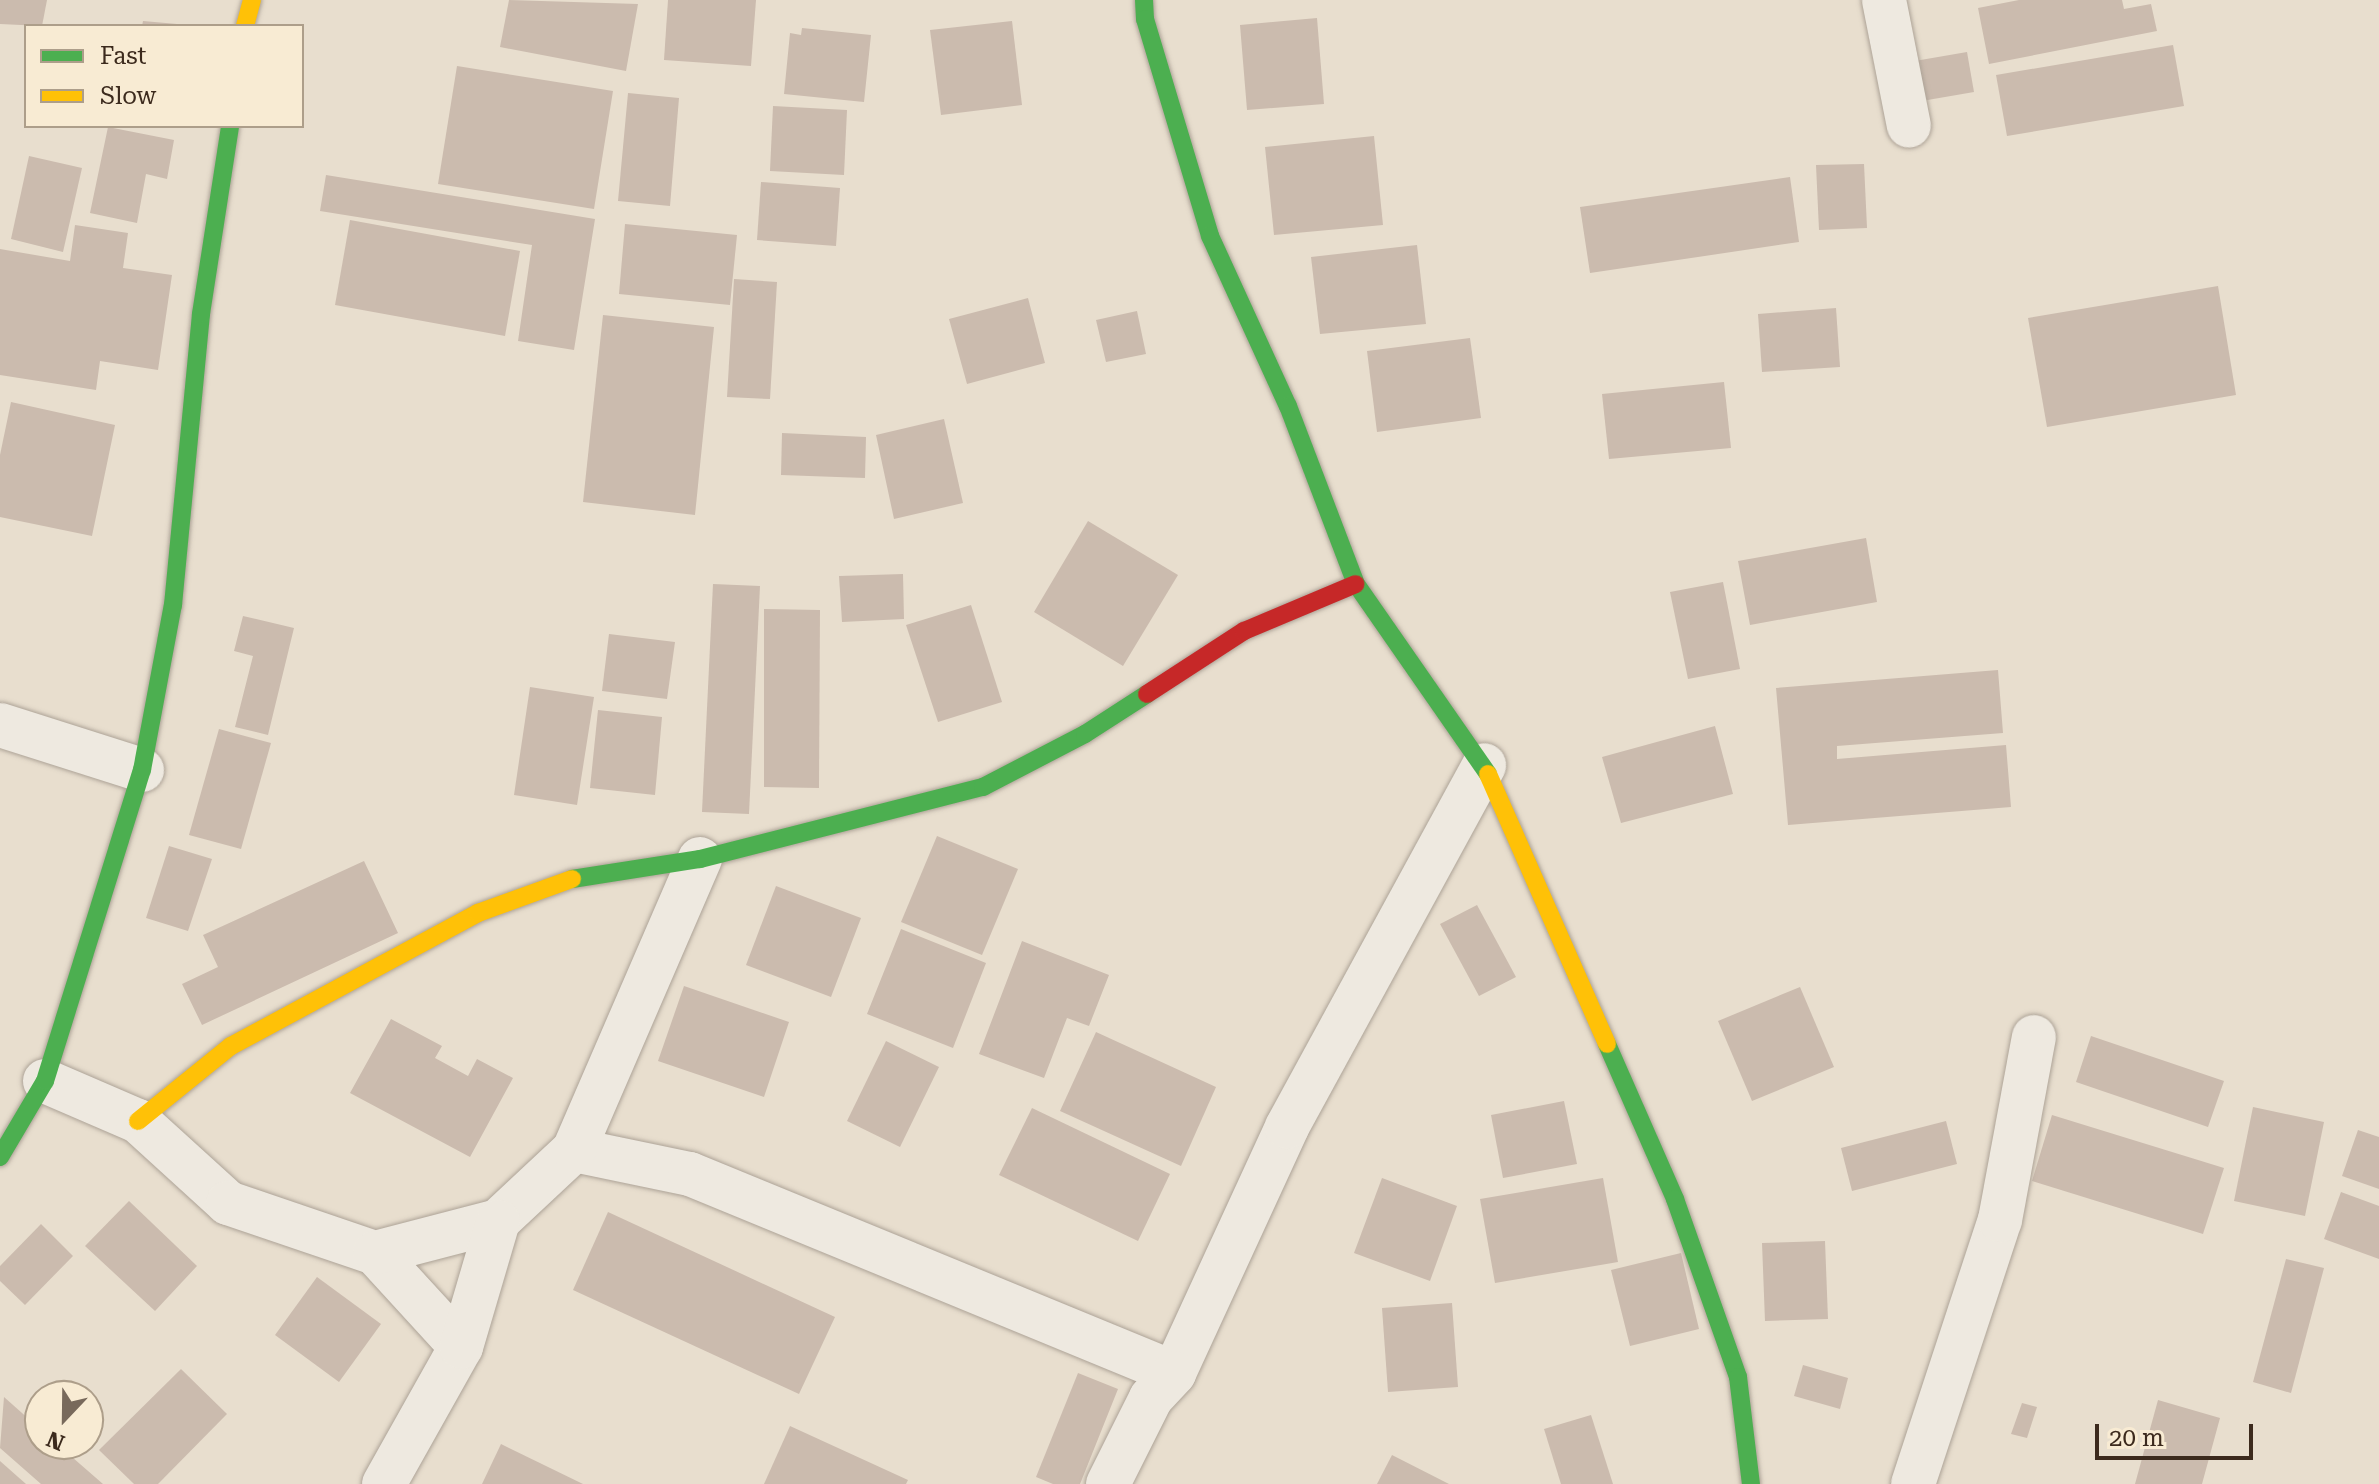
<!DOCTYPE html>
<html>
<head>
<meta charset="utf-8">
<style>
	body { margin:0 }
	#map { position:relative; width:2379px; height:1484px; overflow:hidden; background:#e8dece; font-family:"Roboto Serif",serif }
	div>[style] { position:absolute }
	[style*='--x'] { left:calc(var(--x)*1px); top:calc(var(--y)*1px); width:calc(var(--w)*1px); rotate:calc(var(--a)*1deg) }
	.building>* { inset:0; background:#cbbbae }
	.roads { filter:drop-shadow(0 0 2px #ada397) drop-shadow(0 0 2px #ada397) }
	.street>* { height:44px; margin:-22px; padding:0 22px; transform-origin:22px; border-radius:22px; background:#eee9e0 }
	.fast>* { height:18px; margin:-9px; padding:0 9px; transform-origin:9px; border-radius:9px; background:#4caf50 }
	.slow>* { height:18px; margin:-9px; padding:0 9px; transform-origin:9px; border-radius:9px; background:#ffc107 }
	.jam>* { height:18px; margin:-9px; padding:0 9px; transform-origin:9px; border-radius:9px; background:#c62828 }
	span { translate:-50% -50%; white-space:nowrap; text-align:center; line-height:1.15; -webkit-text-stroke:6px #f8ebd3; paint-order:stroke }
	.legend { position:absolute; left:24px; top:24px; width:280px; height:104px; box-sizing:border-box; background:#f8ebd3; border:2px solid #ad9e8a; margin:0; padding:10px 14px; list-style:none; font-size:24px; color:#3c2a1d }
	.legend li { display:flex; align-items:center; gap:16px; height:40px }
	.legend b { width:40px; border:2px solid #ad9e8a }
	.north { position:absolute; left:24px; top:1380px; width:80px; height:80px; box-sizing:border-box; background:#f8ebd3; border:2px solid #ad9e8a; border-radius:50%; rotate:202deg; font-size:22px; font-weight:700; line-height:32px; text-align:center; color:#3c2a1d }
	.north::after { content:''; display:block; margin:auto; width:28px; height:36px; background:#78695b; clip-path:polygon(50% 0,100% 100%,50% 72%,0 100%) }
	.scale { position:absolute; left:2095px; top:1424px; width:158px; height:36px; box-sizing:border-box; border:4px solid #3c2a1d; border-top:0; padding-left:10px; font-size:24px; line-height:28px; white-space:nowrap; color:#3c2a1d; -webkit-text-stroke:6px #f8ebd3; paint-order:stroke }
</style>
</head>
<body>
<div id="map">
	<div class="building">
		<i style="clip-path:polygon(0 0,47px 0,42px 26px,0 24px)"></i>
		<i style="clip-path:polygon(509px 0,638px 4px,626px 71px,500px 47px)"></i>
		<i style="clip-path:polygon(668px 0,756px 0,751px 66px,664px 60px)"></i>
		<i style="clip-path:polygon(2019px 0,2122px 0,2124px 9px,2151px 4px,2157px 31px,1989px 64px,1978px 8px)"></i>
		<i style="clip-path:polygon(1317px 18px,1324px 104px,1247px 110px,1240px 25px)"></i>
		<i style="clip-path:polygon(143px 21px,177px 24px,177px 26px,142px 26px)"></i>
		<i style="clip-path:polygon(1012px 21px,1022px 105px,941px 115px,930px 30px)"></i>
		<i style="clip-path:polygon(802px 28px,871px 35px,864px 102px,784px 94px,790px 33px,801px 35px)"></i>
		<i style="clip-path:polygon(2173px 45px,2184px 106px,2007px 136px,1996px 75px)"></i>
		<i style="clip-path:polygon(1967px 52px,1974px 92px,1916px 102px,1909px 62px)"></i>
		<i style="clip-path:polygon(457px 66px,613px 91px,594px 209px,438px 184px)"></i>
		<i style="clip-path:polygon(628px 93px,679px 98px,670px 206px,618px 201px)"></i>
		<i style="clip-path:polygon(773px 106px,847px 110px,844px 175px,770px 171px)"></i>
		<i style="clip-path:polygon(108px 127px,174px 140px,167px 179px,146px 174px,137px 223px,90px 213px)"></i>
		<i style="clip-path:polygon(1374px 136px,1383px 225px,1274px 235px,1265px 147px)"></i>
		<i style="clip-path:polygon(29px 156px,82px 168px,63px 252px,11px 239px)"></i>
		<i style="clip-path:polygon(1864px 164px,1867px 228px,1819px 230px,1816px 165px)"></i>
		<i style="clip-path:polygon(326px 175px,595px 219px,574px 350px,518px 341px,532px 245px,320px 211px)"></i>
		<i style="clip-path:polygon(1790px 177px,1799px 242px,1590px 273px,1580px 207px)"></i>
		<i style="clip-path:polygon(761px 182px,840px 188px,836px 246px,757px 240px)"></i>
		<i style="clip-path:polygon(350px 220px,520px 251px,505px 336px,335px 305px)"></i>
		<i style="clip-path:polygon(625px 224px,737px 235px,730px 305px,619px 294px)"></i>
		<i style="clip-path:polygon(75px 225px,128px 233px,123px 268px,172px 275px,158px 370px,100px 361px,96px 390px,0 375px,0 249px,70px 261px)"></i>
		<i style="clip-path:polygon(1417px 245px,1426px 324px,1320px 334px,1311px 257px)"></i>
		<i style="clip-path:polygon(734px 279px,777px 282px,770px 399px,727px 397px)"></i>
		<i style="clip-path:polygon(2218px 286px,2236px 395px,2047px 427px,2028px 318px)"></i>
		<i style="clip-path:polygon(1028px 298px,1045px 363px,967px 384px,949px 319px)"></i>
		<i style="clip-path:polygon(1836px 308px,1840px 367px,1762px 372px,1758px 314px)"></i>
		<i style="clip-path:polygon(1137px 311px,1146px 354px,1106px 362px,1096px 320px)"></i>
		<i style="clip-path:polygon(603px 315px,714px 327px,695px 515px,583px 502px)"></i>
		<i style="clip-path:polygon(1470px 338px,1481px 418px,1377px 432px,1367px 351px)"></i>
		<i style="clip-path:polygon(1724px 382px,1731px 448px,1609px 459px,1602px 394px)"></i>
		<i style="clip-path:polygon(11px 402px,115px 425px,92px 536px,0 517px,0 455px)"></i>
		<i style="clip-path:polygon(944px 419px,963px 503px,894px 519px,876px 435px)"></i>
		<i style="clip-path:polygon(782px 433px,866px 437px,865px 478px,781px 475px)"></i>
		<i style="clip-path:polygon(1088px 521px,1178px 575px,1123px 666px,1034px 612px)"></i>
		<i style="clip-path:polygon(1866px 538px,1877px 602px,1750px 625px,1738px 561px)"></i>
		<i style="clip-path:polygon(903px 574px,904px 619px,842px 622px,839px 576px)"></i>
		<i style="clip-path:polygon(1723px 582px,1740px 669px,1688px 679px,1670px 592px)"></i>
		<i style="clip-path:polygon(713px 584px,760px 586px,749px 814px,702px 812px)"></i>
		<i style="clip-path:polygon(971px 605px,1002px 702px,938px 722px,906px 625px)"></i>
		<i style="clip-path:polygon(764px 609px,820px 610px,819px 788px,764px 787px)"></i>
		<i style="clip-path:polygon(243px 616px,294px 628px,268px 735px,235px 727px,253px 656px,234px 651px)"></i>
		<i style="clip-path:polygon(609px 634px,675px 642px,667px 699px,602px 691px)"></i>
		<i style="clip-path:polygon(1998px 670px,2003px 733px,1837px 746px,1837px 759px,2006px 745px,2011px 807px,1788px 825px,1776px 688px)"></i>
		<i style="clip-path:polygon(530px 687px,594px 697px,577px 805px,514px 795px)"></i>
		<i style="clip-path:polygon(598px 710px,662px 717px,655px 795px,590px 788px)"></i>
		<i style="clip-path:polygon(1715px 726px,1733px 794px,1621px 823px,1602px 757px)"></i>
		<i style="clip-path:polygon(219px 729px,271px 743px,241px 849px,189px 835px)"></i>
		<i style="clip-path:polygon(937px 836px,1018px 869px,982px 955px,901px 922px)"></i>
		<i style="clip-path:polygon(169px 846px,212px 859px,188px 931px,146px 918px)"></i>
		<i style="clip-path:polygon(364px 861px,398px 933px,202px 1025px,182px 984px,218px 967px,203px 935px)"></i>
		<i style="clip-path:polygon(776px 886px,861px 918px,831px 997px,746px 965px)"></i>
		<i style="clip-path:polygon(1477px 905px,1516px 977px,1479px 996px,1440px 924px)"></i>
		<i style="clip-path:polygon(901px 929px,986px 963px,953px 1048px,867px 1014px)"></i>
		<i style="clip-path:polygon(1022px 941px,1109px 975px,1089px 1026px,1067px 1018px,1044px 1078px,979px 1054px)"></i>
		<i style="clip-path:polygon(684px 986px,789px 1022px,764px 1097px,658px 1061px)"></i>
		<i style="clip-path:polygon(1800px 987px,1834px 1067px,1752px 1101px,1718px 1021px)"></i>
		<i style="clip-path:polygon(391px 1019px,442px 1046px,435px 1058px,468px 1076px,477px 1059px,513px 1078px,470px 1157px,350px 1093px)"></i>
		<i style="clip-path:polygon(1096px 1032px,1216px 1087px,1181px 1166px,1060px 1111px)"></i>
		<i style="clip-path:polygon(2091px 1036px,2224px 1081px,2208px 1127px,2076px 1082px)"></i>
		<i style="clip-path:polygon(886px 1041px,939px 1067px,900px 1147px,847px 1121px)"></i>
		<i style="clip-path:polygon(1564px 1101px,1577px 1164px,1503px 1178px,1491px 1115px)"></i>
		<i style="clip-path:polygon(2253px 1107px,2324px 1122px,2305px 1216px,2234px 1201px)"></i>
		<i style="clip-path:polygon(1032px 1108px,1170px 1174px,1138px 1241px,999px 1175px)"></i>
		<i style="clip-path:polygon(2052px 1115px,2224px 1168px,2203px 1234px,2032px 1181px)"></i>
		<i style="clip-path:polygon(1946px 1121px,1957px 1164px,1852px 1191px,1841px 1148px)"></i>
		<i style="clip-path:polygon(2358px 1130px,2379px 1137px,2379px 1189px,2342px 1176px)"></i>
		<i style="clip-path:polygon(1382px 1178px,1457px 1206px,1430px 1281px,1354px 1253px)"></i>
		<i style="clip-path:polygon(1603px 1178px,1618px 1262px,1495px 1283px,1480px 1199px)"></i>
		<i style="clip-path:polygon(2341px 1192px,2379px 1206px,2379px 1259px,2324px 1239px)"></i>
		<i style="clip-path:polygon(129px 1201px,197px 1266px,155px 1311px,85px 1246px)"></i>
		<i style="clip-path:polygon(608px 1212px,835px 1317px,799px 1394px,573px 1290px)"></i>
		<i style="clip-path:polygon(41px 1224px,73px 1256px,25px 1305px,0 1281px,0 1266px)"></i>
		<i style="clip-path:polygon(1825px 1241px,1828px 1319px,1765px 1321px,1762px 1243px)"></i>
		<i style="clip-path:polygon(1681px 1253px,1699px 1329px,1630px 1346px,1611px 1270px)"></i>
		<i style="clip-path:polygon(2286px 1259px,2324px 1268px,2291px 1393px,2253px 1382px)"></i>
		<i style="clip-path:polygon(317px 1277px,381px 1324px,339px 1382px,275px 1335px)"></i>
		<i style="clip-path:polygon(1452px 1303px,1458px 1387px,1388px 1392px,1382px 1308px)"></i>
		<i style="clip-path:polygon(1803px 1365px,1848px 1378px,1840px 1409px,1794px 1396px)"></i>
		<i style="clip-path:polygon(181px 1369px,227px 1414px,158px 1484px,134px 1484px,99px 1450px)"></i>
		<i style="clip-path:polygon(1078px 1373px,1118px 1389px,1080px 1484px,1053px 1484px,1036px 1477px)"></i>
		<i style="clip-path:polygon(4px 1397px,40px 1429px,40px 1444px,57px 1444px,103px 1484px,41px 1484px,0 1448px)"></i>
		<i style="clip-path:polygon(2158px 1400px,2220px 1418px,2202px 1484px,2135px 1484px)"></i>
		<i style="clip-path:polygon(2022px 1403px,2037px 1407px,2027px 1438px,2011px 1434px)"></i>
		<i style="clip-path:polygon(1591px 1415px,1613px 1484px,1561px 1484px,1544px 1429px)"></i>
		<i style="clip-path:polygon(790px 1426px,908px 1480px,906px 1484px,764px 1484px)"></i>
		<i style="clip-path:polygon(501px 1444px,583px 1484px,482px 1484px)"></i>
		<i style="clip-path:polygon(1392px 1455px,1449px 1484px,1377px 1484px)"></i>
		<i style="clip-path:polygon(0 1461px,26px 1484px,0 1484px)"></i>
	</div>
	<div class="roads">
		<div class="street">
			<i style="--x:1884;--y:0;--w:128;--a:78.8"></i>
			<i style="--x:0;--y:725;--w:149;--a:17.6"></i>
			<i style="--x:45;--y:1081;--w:101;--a:23.3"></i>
			<i style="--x:138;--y:1121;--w:122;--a:42.3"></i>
			<i style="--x:228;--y:1203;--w:155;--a:18.8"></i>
			<i style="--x:375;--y:1253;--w:127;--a:47.5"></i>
			<i style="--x:574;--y:1150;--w:118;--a:11.7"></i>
			<i style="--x:690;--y:1174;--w:523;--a:22.35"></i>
			<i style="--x:1174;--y:1373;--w:271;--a:-65.3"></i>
			<i style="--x:1287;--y:1127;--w:412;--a:-61.4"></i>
			<i style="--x:375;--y:1253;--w:127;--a:-14.6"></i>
			<i style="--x:498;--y:1221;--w:104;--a:-43.1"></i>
			<i style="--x:574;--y:1150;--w:317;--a:-66.6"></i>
			<i style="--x:384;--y:1484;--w:157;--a:-60.7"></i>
			<i style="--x:461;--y:1347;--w:131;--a:-73.6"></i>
			<i style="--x:1108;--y:1484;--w:96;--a:-63.4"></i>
			<i style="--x:1151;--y:1398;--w:34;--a:-47"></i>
			<i style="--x:1913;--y:1484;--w:278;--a:-71.8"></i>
			<i style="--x:2000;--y:1220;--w:186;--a:-79.5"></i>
		</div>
		<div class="fast">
			<i style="--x:1144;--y:0;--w:19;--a:87"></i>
			<i style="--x:1145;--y:19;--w:227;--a:73.3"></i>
			<i style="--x:1210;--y:236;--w:187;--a:65.4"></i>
			<i style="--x:1288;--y:406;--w:191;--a:69.1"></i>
			<i style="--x:1356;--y:584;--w:231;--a:55.2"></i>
			<i style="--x:572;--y:879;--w:130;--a:-8.9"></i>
			<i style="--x:700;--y:859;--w:292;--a:-14.3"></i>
			<i style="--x:983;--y:787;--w:115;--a:-27.5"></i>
			<i style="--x:1085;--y:734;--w:74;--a:-32.8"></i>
			<i style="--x:1607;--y:1044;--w:169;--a:66.3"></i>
			<i style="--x:1675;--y:1199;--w:189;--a:70.5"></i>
			<i style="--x:1738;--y:1377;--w:108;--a:83.1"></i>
			<i style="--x:0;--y:1157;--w:88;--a:-59.4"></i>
			<i style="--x:45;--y:1081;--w:326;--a:-72.7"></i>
			<i style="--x:142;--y:770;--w:168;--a:-79.4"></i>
			<i style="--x:173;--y:605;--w:292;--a:-84.5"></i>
			<i style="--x:201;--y:314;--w:190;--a:-81.2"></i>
		</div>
		<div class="slow">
			<i style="--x:245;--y:26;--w:27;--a:-75"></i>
			<i style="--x:1488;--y:774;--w:295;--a:66.2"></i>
			<i style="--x:138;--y:1121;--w:119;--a:-38.9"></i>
			<i style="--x:231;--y:1046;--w:281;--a:-28.3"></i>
			<i style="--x:478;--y:913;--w:100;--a:-19.9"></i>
		</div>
		<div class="jam">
			<i style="--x:1147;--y:694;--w:116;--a:-33"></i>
			<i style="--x:1244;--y:631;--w:121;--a:-22.8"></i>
		</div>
	</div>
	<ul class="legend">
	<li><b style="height:10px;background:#4caf50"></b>Fast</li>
	<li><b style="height:10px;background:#ffc107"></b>Slow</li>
	</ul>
	<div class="north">N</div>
	<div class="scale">20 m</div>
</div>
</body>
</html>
